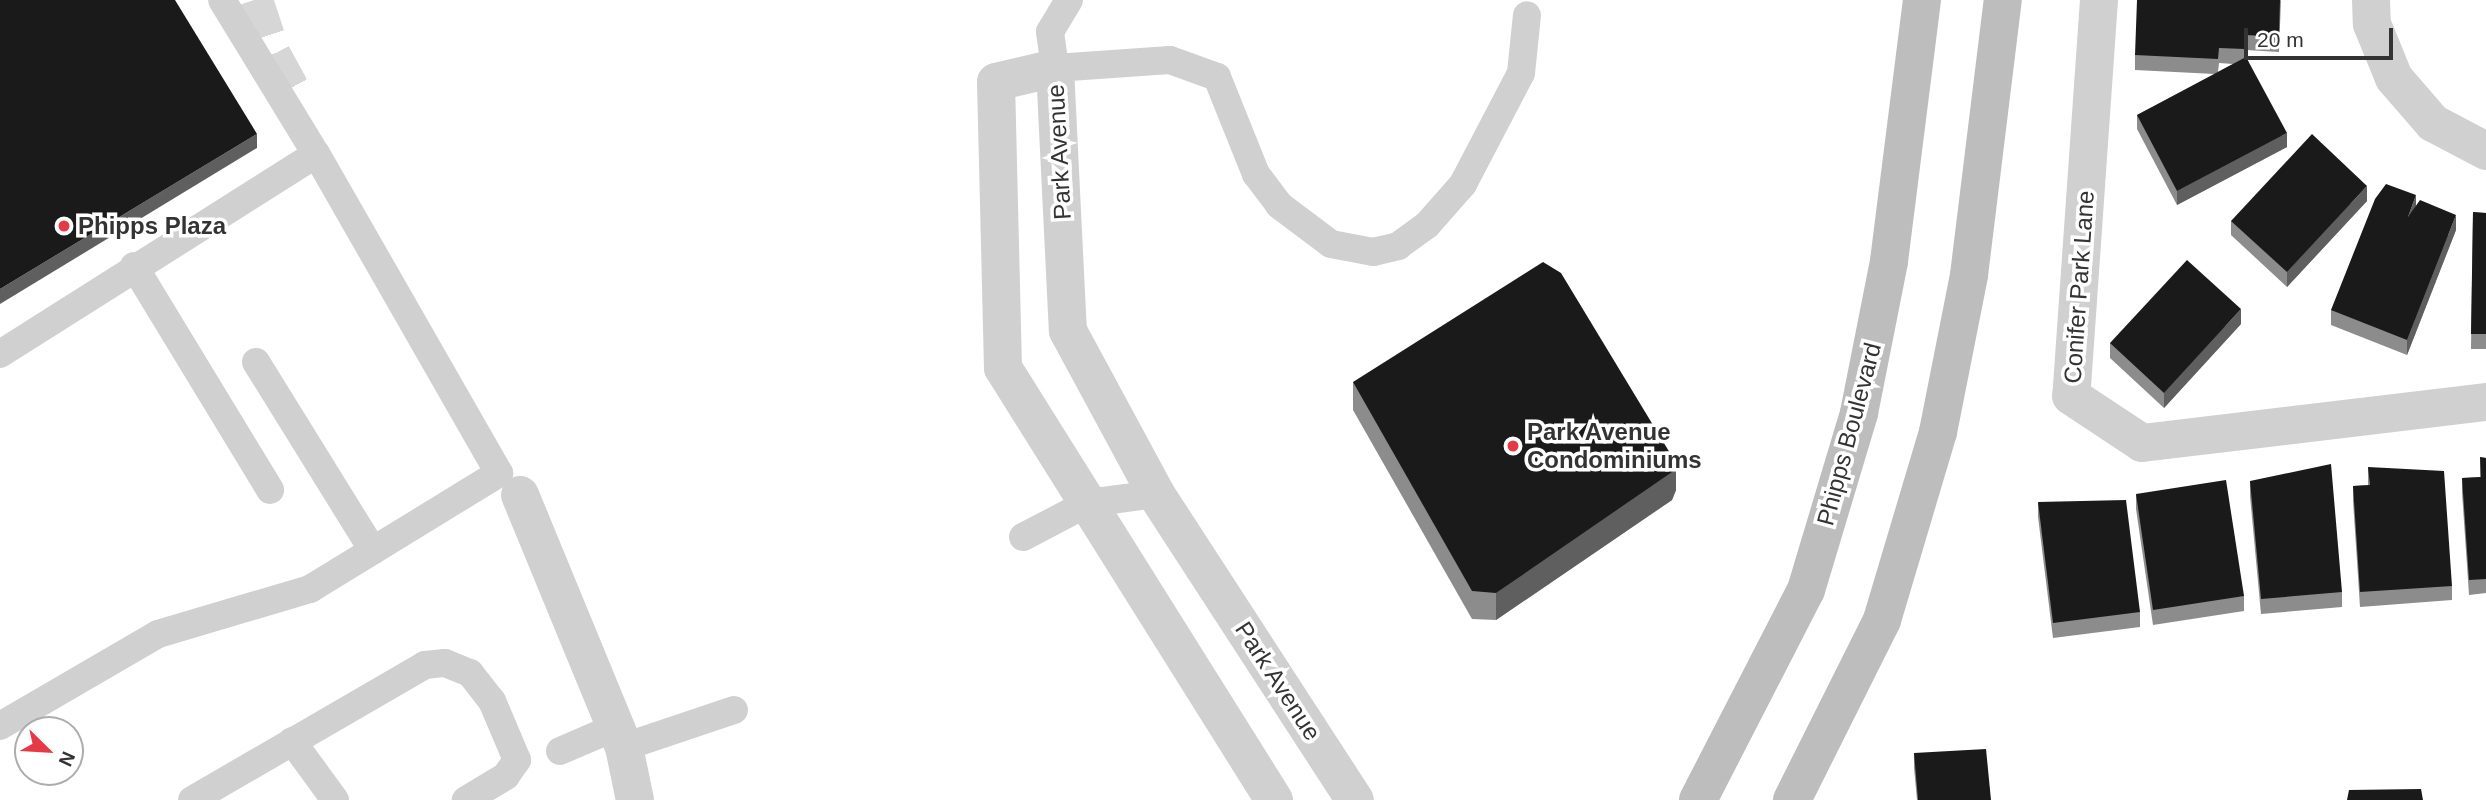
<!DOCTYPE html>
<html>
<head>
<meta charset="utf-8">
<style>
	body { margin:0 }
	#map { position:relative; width:2486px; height:800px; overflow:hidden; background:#fff; font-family:Helvetica,sans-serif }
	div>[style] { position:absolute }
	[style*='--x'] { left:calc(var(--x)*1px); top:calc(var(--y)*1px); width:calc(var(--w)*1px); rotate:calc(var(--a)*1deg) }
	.street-tunnel>* { height:38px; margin-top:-19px; transform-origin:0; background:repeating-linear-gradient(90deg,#d6d6d6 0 38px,transparent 0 57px) }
	.lane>* { height:28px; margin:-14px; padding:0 14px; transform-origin:14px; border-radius:14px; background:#d0d0d0 }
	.street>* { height:38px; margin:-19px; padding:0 19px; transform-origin:19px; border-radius:19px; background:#d0d0d0 }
	.secondary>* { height:38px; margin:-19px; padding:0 19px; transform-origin:19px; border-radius:19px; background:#bdbdbd }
	.wall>* { inset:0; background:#8c8c8c }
	.shaded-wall>* { inset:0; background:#5f5f5f }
	.building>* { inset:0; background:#1a1a1a }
	.dots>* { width:19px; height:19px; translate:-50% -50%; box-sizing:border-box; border:4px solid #fff; border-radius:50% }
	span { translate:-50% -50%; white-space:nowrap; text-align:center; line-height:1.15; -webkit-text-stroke:7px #fff; paint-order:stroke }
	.street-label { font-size:24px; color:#333 }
	.poi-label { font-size:24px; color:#333; font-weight:700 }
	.left { translate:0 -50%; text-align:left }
	.north { position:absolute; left:14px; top:716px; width:70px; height:70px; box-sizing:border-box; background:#fff; border:2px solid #adadad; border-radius:50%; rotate:114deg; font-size:19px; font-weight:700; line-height:28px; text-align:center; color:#333 }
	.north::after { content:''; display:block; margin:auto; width:24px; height:32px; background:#e63946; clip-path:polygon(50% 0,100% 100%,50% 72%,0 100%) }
	.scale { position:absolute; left:2244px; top:28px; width:149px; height:32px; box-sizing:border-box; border:4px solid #333; border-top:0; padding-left:9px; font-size:21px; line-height:24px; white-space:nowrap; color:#333; -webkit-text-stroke:5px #fff; paint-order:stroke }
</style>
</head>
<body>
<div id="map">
	<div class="street-tunnel">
		<i style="--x:254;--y:0;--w:58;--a:71.9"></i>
		<i style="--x:272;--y:55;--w:48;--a:61.3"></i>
	</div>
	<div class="lane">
		<i style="--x:1069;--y:0;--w:37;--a:121"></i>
		<i style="--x:1050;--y:32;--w:36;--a:82"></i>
		<i style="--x:1055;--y:68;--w:115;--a:-4"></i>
		<i style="--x:1170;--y:60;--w:50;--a:19.9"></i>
		<i style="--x:1217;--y:77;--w:105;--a:68.1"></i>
		<i style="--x:1256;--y:174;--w:39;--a:53"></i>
		<i style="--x:1279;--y:205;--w:65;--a:36.9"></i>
		<i style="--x:1331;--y:244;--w:43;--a:10.8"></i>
		<i style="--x:1373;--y:252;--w:26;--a:-13"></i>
		<i style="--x:1398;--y:246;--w:36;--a:-36"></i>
		<i style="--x:1427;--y:225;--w:55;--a:-48.7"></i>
		<i style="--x:1463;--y:184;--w:125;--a:-62.4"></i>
		<i style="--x:1521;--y:73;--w:58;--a:-84.1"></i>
		<i style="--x:134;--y:266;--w:262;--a:58.7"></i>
		<i style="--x:0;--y:354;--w:374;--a:-32.3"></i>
		<i style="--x:316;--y:154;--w:180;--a:-121.4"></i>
		<i style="--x:256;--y:362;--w:222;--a:58.2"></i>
		<i style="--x:1023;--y:537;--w:73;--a:-27.6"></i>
		<i style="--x:1088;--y:503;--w:69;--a:-7.5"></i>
		<i style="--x:0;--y:726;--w:183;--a:-30.2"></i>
		<i style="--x:158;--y:634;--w:159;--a:-16.5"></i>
		<i style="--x:310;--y:589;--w:222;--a:-31.5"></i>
		<i style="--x:499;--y:473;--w:368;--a:-119.8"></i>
		<i style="--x:292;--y:741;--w:73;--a:53.9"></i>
		<i style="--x:624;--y:747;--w:116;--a:-18.6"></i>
		<i style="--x:560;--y:751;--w:61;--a:-23.2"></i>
		<i style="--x:192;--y:800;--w:269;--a:-30.1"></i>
		<i style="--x:425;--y:665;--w:20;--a:-6"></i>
		<i style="--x:445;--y:663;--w:27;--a:22"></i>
		<i style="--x:470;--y:673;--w:36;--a:52"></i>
		<i style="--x:492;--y:701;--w:64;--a:67"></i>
		<i style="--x:517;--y:760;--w:19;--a:125"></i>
		<i style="--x:506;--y:776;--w:47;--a:149"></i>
	</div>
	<div class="street">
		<i style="--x:2099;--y:0;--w:397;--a:94"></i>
		<i style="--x:2071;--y:396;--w:85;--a:33.5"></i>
		<i style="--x:2142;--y:443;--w:346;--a:-6.8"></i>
		<i style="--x:2371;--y:0;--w:24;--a:88"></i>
		<i style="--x:2372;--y:24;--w:58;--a:67.8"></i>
		<i style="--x:2394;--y:78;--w:60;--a:49.1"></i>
		<i style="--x:2433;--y:123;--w:60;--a:27.8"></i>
		<i style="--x:520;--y:495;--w:273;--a:67.6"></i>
		<i style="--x:624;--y:747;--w:54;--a:78.3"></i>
		<i style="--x:1274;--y:800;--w:510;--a:-122.1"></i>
		<i style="--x:1003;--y:368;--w:286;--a:-91.4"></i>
		<i style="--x:996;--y:82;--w:61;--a:-13.3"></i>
		<i style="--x:1055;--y:68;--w:263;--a:87.2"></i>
		<i style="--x:1068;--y:331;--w:185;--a:61.6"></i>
		<i style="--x:1156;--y:494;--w:365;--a:57"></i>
	</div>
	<div class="secondary">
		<i style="--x:1698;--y:800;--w:236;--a:-62.8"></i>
		<i style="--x:1806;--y:590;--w:185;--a:-73.3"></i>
		<i style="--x:1859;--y:413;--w:155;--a:-78.8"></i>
		<i style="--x:1889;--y:261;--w:263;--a:-82.8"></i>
		<i style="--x:1792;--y:800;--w:201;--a:-63.4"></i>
		<i style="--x:1882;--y:620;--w:196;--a:-73.4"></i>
		<i style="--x:1938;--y:432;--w:160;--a:-78.8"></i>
		<i style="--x:1969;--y:275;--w:277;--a:-83"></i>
	</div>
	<div class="wall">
		<i style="clip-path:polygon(evenodd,2281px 0,2279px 52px,2246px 50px,2246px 57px,2287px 147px,2177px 205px,2137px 129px,2137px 115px,2215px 74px,2135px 70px,2135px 55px,2281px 0,2219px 63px,2233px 64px,2218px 72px,2219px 63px)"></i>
		<i style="clip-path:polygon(2367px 201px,2287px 287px,2231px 235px,2231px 221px)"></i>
		<i style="clip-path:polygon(2473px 212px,2486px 213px,2486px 349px,2471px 349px)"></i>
		<i style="clip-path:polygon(2456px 230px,2407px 355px,2331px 325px,2331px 310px)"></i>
		<i style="clip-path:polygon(2241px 324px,2164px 408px,2110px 358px,2110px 343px)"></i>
		<i style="clip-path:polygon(1353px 382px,1676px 490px,1672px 500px,1496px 620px,1472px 619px,1353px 410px)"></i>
		<i style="clip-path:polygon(2480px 457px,2486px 458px,2486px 593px,2469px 595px,2462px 493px,2462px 478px,2480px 477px)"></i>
		<i style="clip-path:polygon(2368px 467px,2452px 586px,2452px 600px,2360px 607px,2353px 501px,2353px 486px,2368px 485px)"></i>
		<i style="clip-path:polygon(2250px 481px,2342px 592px,2342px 607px,2261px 614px,2250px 496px)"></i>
		<i style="clip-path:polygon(2136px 494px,2244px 596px,2244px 611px,2153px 625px,2136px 509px)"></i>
		<i style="clip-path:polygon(2038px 502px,2140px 612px,2140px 627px,2053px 638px,2038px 517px)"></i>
		<i style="clip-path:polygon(1914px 753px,1991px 800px,1917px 800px,1914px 768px)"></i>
	</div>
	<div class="shaded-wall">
		<i style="clip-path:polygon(2287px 133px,2287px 147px,2177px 205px,2177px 191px)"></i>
		<i style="clip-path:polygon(257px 134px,257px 148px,0 304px,0 289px)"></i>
		<i style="clip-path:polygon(2367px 186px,2367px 201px,2287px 287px,2287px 272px)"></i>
		<i style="clip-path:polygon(2416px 195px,2416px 210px,2408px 217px)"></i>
		<i style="clip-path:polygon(2456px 215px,2456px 230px,2407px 355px,2407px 340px)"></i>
		<i style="clip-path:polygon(2241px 309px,2241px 324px,2164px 408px,2164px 393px)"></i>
		<i style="clip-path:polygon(1676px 463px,1676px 490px,1672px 500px,1496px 620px,1496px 593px)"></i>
	</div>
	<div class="building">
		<i style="clip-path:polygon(0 0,175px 0,257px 134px,0 289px)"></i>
		<i style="clip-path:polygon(2137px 0,2280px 0,2279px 37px,2246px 35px,2245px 49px,2219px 48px,2218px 59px,2135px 55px)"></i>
		<i style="clip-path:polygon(2246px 57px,2287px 133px,2177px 191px,2137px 115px)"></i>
		<i style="clip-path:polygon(2312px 134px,2367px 186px,2287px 272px,2231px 221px)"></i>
		<i style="clip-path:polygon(2386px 184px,2416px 195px,2408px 217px,2420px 200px,2456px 215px,2407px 340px,2331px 310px,2375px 199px)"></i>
		<i style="clip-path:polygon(2473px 212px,2486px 213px,2486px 334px,2471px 334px)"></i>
		<i style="clip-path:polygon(2187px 260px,2241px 309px,2164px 393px,2110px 343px)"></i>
		<i style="clip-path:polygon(1543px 262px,1561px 273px,1676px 463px,1672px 472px,1496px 593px,1472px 591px,1353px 382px)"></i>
		<i style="clip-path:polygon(2480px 457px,2486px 458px,2486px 579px,2469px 580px,2462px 478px,2481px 477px)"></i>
		<i style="clip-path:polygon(2331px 464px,2342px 592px,2261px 599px,2250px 481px)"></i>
		<i style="clip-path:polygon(2368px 467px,2444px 471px,2452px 586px,2360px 592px,2353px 486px,2370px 485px)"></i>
		<i style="clip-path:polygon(2226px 480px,2244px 596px,2153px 610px,2136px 494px)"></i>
		<i style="clip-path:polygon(2126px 500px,2140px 612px,2053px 623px,2038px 502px)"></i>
		<i style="clip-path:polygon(1986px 749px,1991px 800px,1918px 800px,1914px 753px)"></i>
		<i style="clip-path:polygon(2421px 789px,2423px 800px,2347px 800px,2349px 790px)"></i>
	</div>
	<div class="dots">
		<i style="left:64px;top:226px;background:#e63946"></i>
		<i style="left:1513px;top:446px;background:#e63946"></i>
	</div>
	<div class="street-label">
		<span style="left:1059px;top:152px;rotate:-93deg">Park Avenue</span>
		<span style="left:2079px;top:287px;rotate:-86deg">Conifer Park Lane</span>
		<span style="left:1849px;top:434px;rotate:-75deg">Phipps Boulevard</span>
		<span style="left:1278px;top:681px;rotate:57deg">Park Avenue</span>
	</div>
	<div class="poi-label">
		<span class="left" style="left:78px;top:226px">Phipps Plaza</span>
		<span class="left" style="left:1527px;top:446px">Park Avenue<br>Condominiums</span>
	</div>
	<div class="north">N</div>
	<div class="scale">20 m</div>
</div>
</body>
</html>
